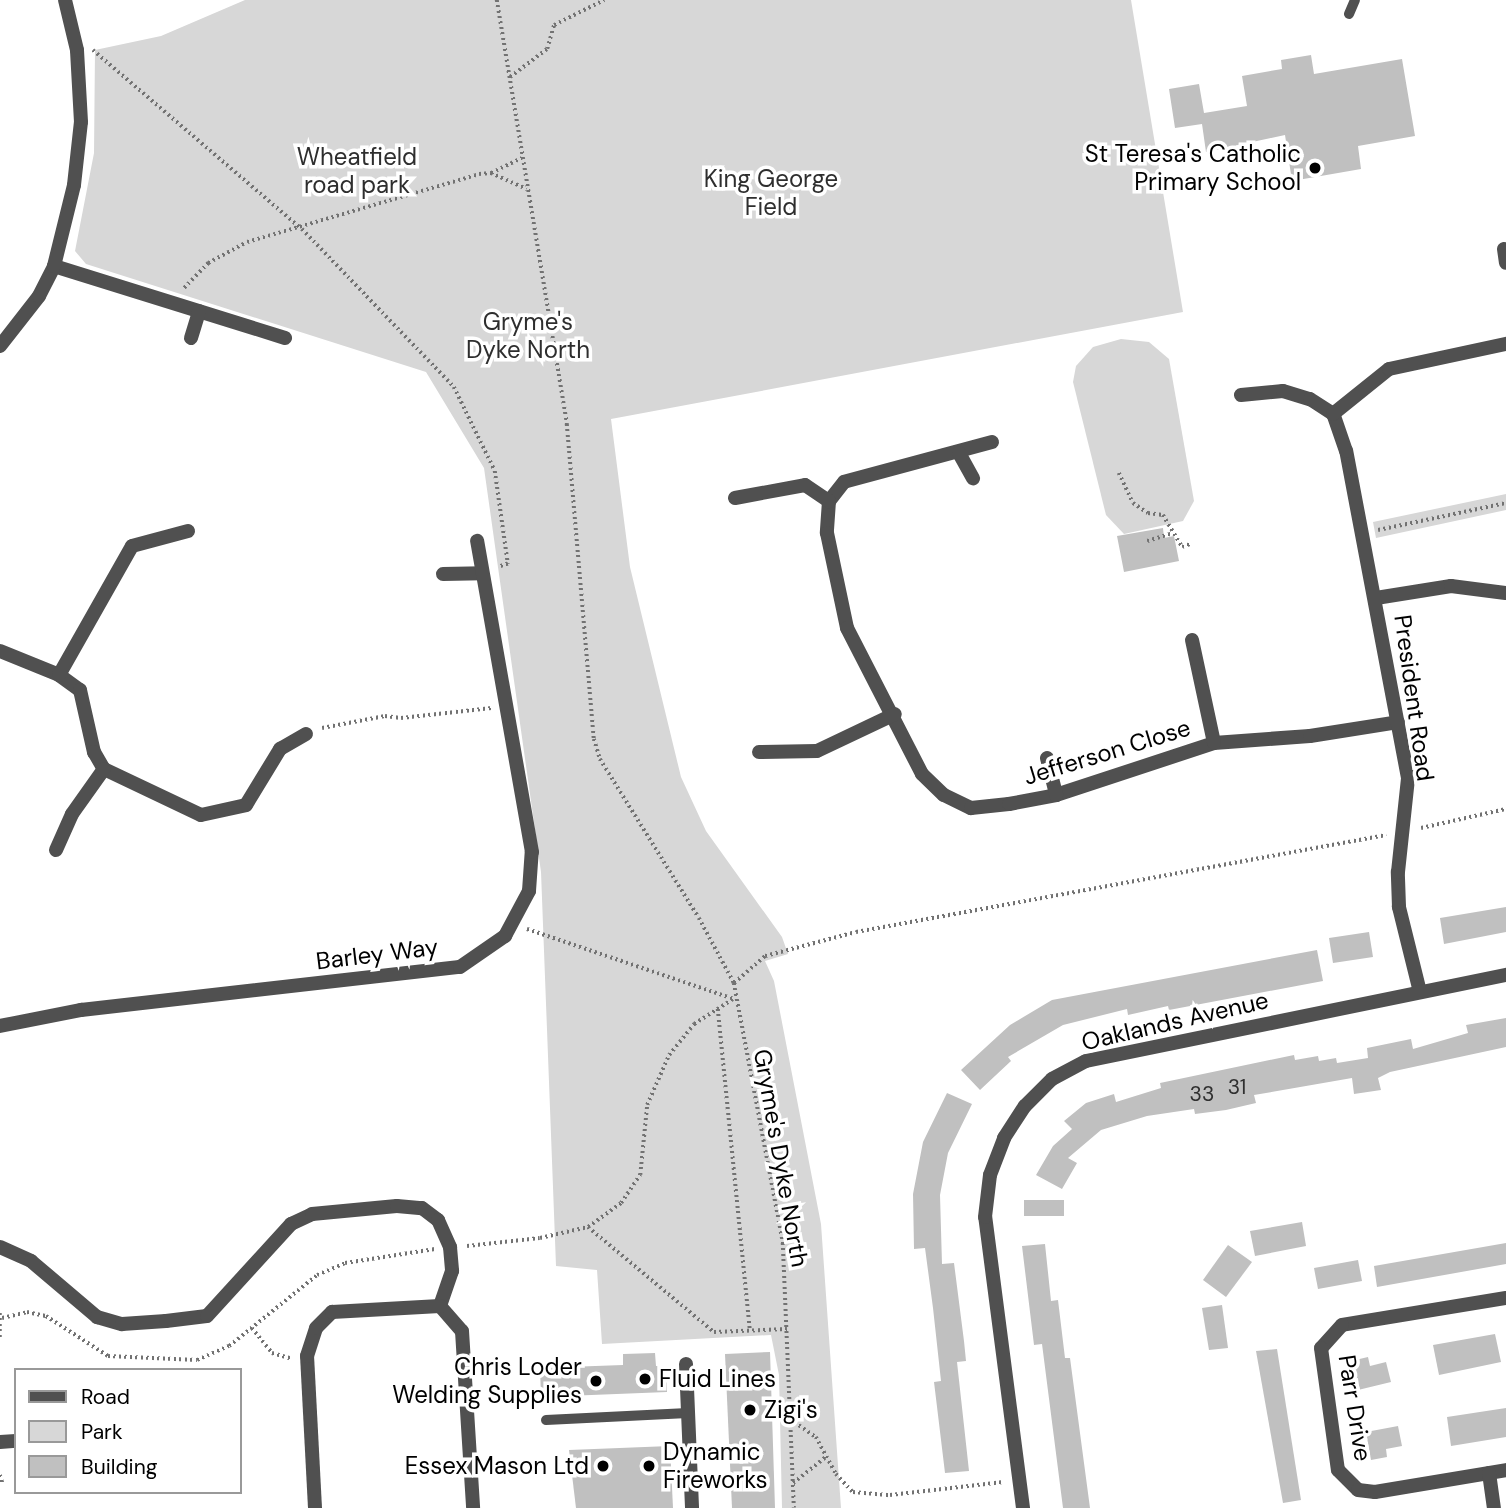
<!DOCTYPE html>
<html>
<head>
<meta charset="utf-8">
<style>
	body { margin:0 }
	#map { position:relative; width:1506px; height:1508px; overflow:hidden; background:#fff; font-family:"DM Sans",sans-serif }
	div>[style] { position:absolute }
	[style*='--x'] { left:calc(var(--x)*1px); top:calc(var(--y)*1px); width:calc(var(--w)*1px); rotate:calc(var(--a)*1deg) }
	.green>* { inset:0; background:#d7d7d7 }
	.building>* { inset:0; background:#c0c0c0 }
	.path>* { height:3.5px; margin-top:-1.75px; transform-origin:0; background:repeating-linear-gradient(90deg,#727272 0 2px,transparent 0 5.5px) }
	.lane>* { height:10px; margin:-5px; padding:0 5px; transform-origin:5px; border-radius:5px; background:#505050 }
	.street>* { height:14px; margin:-7px; padding:0 7px; transform-origin:7px; border-radius:7px; background:#505050 }
	.dots>* { width:19px; height:19px; translate:-50% -50%; box-sizing:border-box; border:4px solid #fff; border-radius:50% }
	span { translate:-50% -50%; white-space:nowrap; text-align:center; line-height:1.15; -webkit-text-stroke:7px #fff; paint-order:stroke }
	.number-label { font-size:21px; color:#303030 }
	.number-label span { -webkit-text-stroke-width:0 }
	.poi-label { font-size:24px; color:#000 }
	.right { translate:-100% -50%; text-align:right }
	.left { translate:0 -50%; text-align:left }
	.park-label { font-size:24px; color:#2e2e2e }
	.street-label { font-size:24px; color:#000 }
	.legend { position:absolute; left:14px; top:1368px; width:228px; height:126px; box-sizing:border-box; background:#fff; border:2px solid #999; margin:0; padding:9px 12px; list-style:none; font-size:21px; color:#000 }
	.legend li { display:flex; align-items:center; gap:14px; height:35px }
	.legend b { width:35px; border:2px solid #999 }
</style>
</head>
<body>
<div id="map">
	<div class="green">
		<i style="clip-path:polygon(245px 0,1131px 0,1183px 312px,611px 419px,630px 567px,681px 777px,706px 831px,782px 937px,788px 954px,765px 961px,774px 981px,821px 1224px,841px 1508px,782px 1508px,779px 1375px,771px 1335px,602px 1344px,597px 1270px,556px 1266px,541px 872px,484px 468px,426px 372px,86px 264px,75px 251px,94px 153px,95px 50px,161px 36px)"></i>
		<i style="clip-path:polygon(1121px 339px,1149px 342px,1169px 359px,1194px 501px,1183px 521px,1124px 534px,1106px 515px,1073px 382px,1076px 366px,1093px 347px)"></i>
		<i style="clip-path:polygon(1506px 494px,1506px 510px,1376px 538px,1373px 522px)"></i>
	</div>
	<div class="building">
		<i style="clip-path:polygon(1311px 55px,1314px 74px,1402px 59px,1415px 136px,1358px 146px,1361px 169px,1292px 181px,1285px 135px,1206px 152px,1202px 124px,1175px 128px,1169px 89px,1199px 84px,1204px 113px,1247px 106px,1242px 76px,1282px 69px,1281px 60px)"></i>
		<i style="clip-path:polygon(1163px 528px,1164px 538px,1174px 536px,1179px 561px,1124px 572px,1117px 536px)"></i>
		<i style="clip-path:polygon(1506px 907px,1506px 932px,1444px 944px,1440px 918px)"></i>
		<i style="clip-path:polygon(1369px 932px,1373px 957px,1333px 963px,1329px 938px)"></i>
		<i style="clip-path:polygon(1317px 950px,1323px 981px,1169px 1010px,1168px 1006px,1128px 1015px,1127px 1009px,1063px 1025px,1008px 1057px,1011px 1061px,980px 1090px,961px 1070px,1010px 1025px,1052px 1000px)"></i>
		<i style="clip-path:polygon(1506px 1018px,1506px 1047px,1390px 1072px,1378px 1078px,1381px 1090px,1354px 1094px,1352px 1078px,1254px 1095px,1256px 1103px,1226px 1110px,1195px 1114px,1194px 1109px,1147px 1116px,1101px 1130px,1068px 1158px,1077px 1163px,1062px 1189px,1036px 1175px,1053px 1146px,1072px 1129px,1064px 1121px,1086px 1103px,1114px 1094px,1116px 1102px,1161px 1088px,1160px 1083px,1294px 1055px,1295px 1060px,1318px 1056px,1319px 1061px,1336px 1058px,1337px 1063px,1368px 1058px,1367px 1048px,1411px 1039px,1413px 1049px,1468px 1033px,1466px 1025px)"></i>
		<i style="clip-path:polygon(947px 1093px,972px 1104px,948px 1153px,940px 1195px,942px 1264px,954px 1263px,964px 1341px,966px 1361px,957px 1362px,969px 1471px,945px 1473px,934px 1382px,941px 1381px,933px 1308px,925px 1248px,914px 1249px,913px 1194px,923px 1142px)"></i>
		<i style="clip-path:polygon(1024px 1200px,1064px 1200px,1064px 1216px,1024px 1216px)"></i>
		<i style="clip-path:polygon(1302px 1222px,1306px 1246px,1255px 1256px,1250px 1231px)"></i>
		<i style="clip-path:polygon(1506px 1243px,1506px 1264px,1377px 1287px,1374px 1266px)"></i>
		<i style="clip-path:polygon(1045px 1244px,1051px 1301px,1058px 1300px,1065px 1358px,1070px 1358px,1090px 1508px,1063px 1508px,1042px 1344px,1034px 1345px,1022px 1246px)"></i>
		<i style="clip-path:polygon(1228px 1245px,1252px 1262px,1226px 1297px,1203px 1280px)"></i>
		<i style="clip-path:polygon(1358px 1260px,1362px 1281px,1318px 1289px,1314px 1268px)"></i>
		<i style="clip-path:polygon(1222px 1305px,1228px 1348px,1209px 1350px,1202px 1308px)"></i>
		<i style="clip-path:polygon(1495px 1334px,1501px 1362px,1439px 1375px,1433px 1345px)"></i>
		<i style="clip-path:polygon(1277px 1349px,1301px 1500px,1283px 1503px,1256px 1351px)"></i>
		<i style="clip-path:polygon(770px 1352px,775px 1508px,732px 1508px,725px 1354px)"></i>
		<i style="clip-path:polygon(655px 1353px,656px 1366px,666px 1366px,667px 1392px,541px 1397px,540px 1368px,623px 1365px,623px 1354px)"></i>
		<i style="clip-path:polygon(1368px 1357px,1370px 1366px,1386px 1362px,1391px 1382px,1358px 1390px,1351px 1361px)"></i>
		<i style="clip-path:polygon(1506px 1408px,1506px 1437px,1451px 1446px,1447px 1417px)"></i>
		<i style="clip-path:polygon(1398px 1426px,1402px 1446px,1386px 1449px,1387px 1457px,1371px 1460px,1366px 1432px)"></i>
		<i style="clip-path:polygon(670px 1446px,673px 1508px,576px 1508px,569px 1450px)"></i>
	</div>
	<div class="path">
		<i style="--x:497;--y:0;--w:430;--a:80.6"></i>
		<i style="--x:567;--y:424;--w:316;--a:85.1"></i>
		<i style="--x:594;--y:739;--w:21;--a:73"></i>
		<i style="--x:600;--y:759;--w:187;--a:58.1"></i>
		<i style="--x:699;--y:918;--w:74;--a:61.7"></i>
		<i style="--x:734;--y:983;--w:265;--a:79.3"></i>
		<i style="--x:783;--y:1243;--w:265;--a:87.6"></i>
		<i style="--x:93;--y:50;--w:275;--a:40.6"></i>
		<i style="--x:302;--y:229;--w:219;--a:46.1"></i>
		<i style="--x:454;--y:387;--w:93;--a:64"></i>
		<i style="--x:495;--y:471;--w:94;--a:82"></i>
		<i style="--x:508;--y:564;--w:9;--a:162"></i>
		<i style="--x:510;--y:77;--w:46;--a:-37.1"></i>
		<i style="--x:547;--y:49;--w:25;--a:-74"></i>
		<i style="--x:554;--y:25;--w:56;--a:-26.6"></i>
		<i style="--x:491;--y:173;--w:34;--a:-26"></i>
		<i style="--x:184;--y:288;--w:35;--a:-46"></i>
		<i style="--x:208;--y:263;--w:44;--a:-28.3"></i>
		<i style="--x:247;--y:242;--w:242;--a:-16.3"></i>
		<i style="--x:479;--y:174;--w:12;--a:-5"></i>
		<i style="--x:491;--y:173;--w:39;--a:24"></i>
		<i style="--x:1119;--y:473;--w:33;--a:65"></i>
		<i style="--x:1133;--y:503;--w:18;--a:34"></i>
		<i style="--x:1148;--y:513;--w:15;--a:8"></i>
		<i style="--x:1163;--y:515;--w:37;--a:59"></i>
		<i style="--x:1182;--y:547;--w:9;--a:-21"></i>
		<i style="--x:1378;--y:530;--w:131;--a:-11.9"></i>
		<i style="--x:1147;--y:541;--w:27;--a:-17"></i>
		<i style="--x:322;--y:728;--w:64;--a:-10.8"></i>
		<i style="--x:385;--y:716;--w:16;--a:7"></i>
		<i style="--x:401;--y:718;--w:91;--a:-6.3"></i>
		<i style="--x:1421;--y:828;--w:87;--a:-12.6"></i>
		<i style="--x:527;--y:929;--w:219;--a:18.7"></i>
		<i style="--x:734;--y:983;--w:41;--a:-41.1"></i>
		<i style="--x:765;--y:956;--w:94;--a:-14.8"></i>
		<i style="--x:856;--y:932;--w:539;--a:-10.37"></i>
		<i style="--x:718;--y:1009;--w:324;--a:84.3"></i>
		<i style="--x:588;--y:1227;--w:164;--a:39.8"></i>
		<i style="--x:714;--y:1332;--w:73;--a:-2.4"></i>
		<i style="--x:467;--y:1246;--w:73;--a:-6.3"></i>
		<i style="--x:540;--y:1238;--w:49;--a:-12.9"></i>
		<i style="--x:588;--y:1227;--w:41;--a:-36"></i>
		<i style="--x:621;--y:1203;--w:34;--a:-56"></i>
		<i style="--x:640;--y:1175;--w:70;--a:-84.3"></i>
		<i style="--x:647;--y:1105;--w:55;--a:-66.3"></i>
		<i style="--x:669;--y:1055;--w:40;--a:-51"></i>
		<i style="--x:694;--y:1024;--w:46;--a:-32.7"></i>
		<i style="--x:0;--y:1313;--w:25;--a:90"></i>
		<i style="--x:2;--y:1318;--w:26;--a:-13"></i>
		<i style="--x:27;--y:1312;--w:19;--a:12"></i>
		<i style="--x:46;--y:1316;--w:74;--a:32.8"></i>
		<i style="--x:108;--y:1356;--w:89;--a:2.6"></i>
		<i style="--x:197;--y:1360;--w:35;--a:-24"></i>
		<i style="--x:229;--y:1346;--w:113;--a:-38.9"></i>
		<i style="--x:317;--y:1275;--w:30;--a:-23"></i>
		<i style="--x:345;--y:1263;--w:91;--a:-8.8"></i>
		<i style="--x:252;--y:1328;--w:32;--a:51"></i>
		<i style="--x:272;--y:1353;--w:19;--a:16"></i>
		<i style="--x:790;--y:1419;--w:32;--a:35"></i>
		<i style="--x:816;--y:1437;--w:42;--a:61.6"></i>
		<i style="--x:836;--y:1474;--w:25;--a:47"></i>
		<i style="--x:853;--y:1492;--w:37;--a:5"></i>
		<i style="--x:890;--y:1495;--w:114;--a:-6.6"></i>
		<i style="--x:0;--y:1475;--w:10;--a:73"></i>
		<i style="--x:793;--y:1483;--w:43;--a:-38.5"></i>
	</div>
	<div class="lane">
		<i style="--x:1349;--y:14;--w:15;--a:-67"></i>
		<i style="--x:546;--y:1420;--w:142;--a:-2.8"></i>
	</div>
	<div class="street">
		<i style="--x:1504;--y:249;--w:14;--a:82"></i>
		<i style="--x:54;--y:266;--w:242;--a:17.3"></i>
		<i style="--x:191;--y:338;--w:28;--a:-73"></i>
		<i style="--x:0;--y:346;--w:63;--a:-52"></i>
		<i style="--x:39;--y:296;--w:34;--a:-63"></i>
		<i style="--x:54;--y:266;--w:83;--a:-76.1"></i>
		<i style="--x:74;--y:185;--w:63;--a:-83.7"></i>
		<i style="--x:81;--y:122;--w:72;--a:-93.2"></i>
		<i style="--x:77;--y:50;--w:51;--a:-103.5"></i>
		<i style="--x:1241;--y:395;--w:42;--a:-5.4"></i>
		<i style="--x:1283;--y:391;--w:28;--a:17"></i>
		<i style="--x:1310;--y:399;--w:27;--a:33"></i>
		<i style="--x:992;--y:442;--w:153;--a:164.9"></i>
		<i style="--x:844;--y:482;--w:24;--a:128"></i>
		<i style="--x:829;--y:501;--w:32;--a:94"></i>
		<i style="--x:827;--y:533;--w:97;--a:78.1"></i>
		<i style="--x:847;--y:628;--w:164;--a:62.8"></i>
		<i style="--x:922;--y:774;--w:30;--a:44"></i>
		<i style="--x:944;--y:795;--w:30;--a:26"></i>
		<i style="--x:971;--y:808;--w:38;--a:-6"></i>
		<i style="--x:1009;--y:804;--w:48;--a:-10.8"></i>
		<i style="--x:1056;--y:795;--w:166;--a:-18.2"></i>
		<i style="--x:1214;--y:743;--w:96;--a:-4.2"></i>
		<i style="--x:1310;--y:736;--w:89;--a:-9"></i>
		<i style="--x:959;--y:453;--w:29;--a:61"></i>
		<i style="--x:735;--y:498;--w:71;--a:-10.5"></i>
		<i style="--x:805;--y:485;--w:29;--a:34"></i>
		<i style="--x:443;--y:574;--w:39;--a:-1"></i>
		<i style="--x:1376;--y:598;--w:76;--a:-9.1"></i>
		<i style="--x:1451;--y:586;--w:55;--a:7.3"></i>
		<i style="--x:1192;--y:640;--w:105;--a:77.9"></i>
		<i style="--x:0;--y:651;--w:64;--a:22.1"></i>
		<i style="--x:59;--y:675;--w:26;--a:36"></i>
		<i style="--x:80;--y:690;--w:64;--a:77.3"></i>
		<i style="--x:94;--y:752;--w:20;--a:60"></i>
		<i style="--x:104;--y:769;--w:107;--a:25.4"></i>
		<i style="--x:201;--y:815;--w:46;--a:-12.5"></i>
		<i style="--x:246;--y:805;--w:66;--a:-58.7"></i>
		<i style="--x:280;--y:749;--w:30;--a:-30"></i>
		<i style="--x:59;--y:675;--w:148;--a:-60.5"></i>
		<i style="--x:132;--y:546;--w:58;--a:-15"></i>
		<i style="--x:759;--y:752;--w:58;--a:-1"></i>
		<i style="--x:817;--y:751;--w:86;--a:-25.4"></i>
		<i style="--x:1047;--y:758;--w:38;--a:76"></i>
		<i style="--x:56;--y:850;--w:39;--a:-66"></i>
		<i style="--x:72;--y:814;--w:55;--a:-54.6"></i>
		<i style="--x:1420;--y:992;--w:88;--a:-103.9"></i>
		<i style="--x:1399;--y:907;--w:35;--a:-92"></i>
		<i style="--x:1398;--y:872;--w:95;--a:-83.9"></i>
		<i style="--x:1408;--y:778;--w:333;--a:-100.7"></i>
		<i style="--x:1346;--y:451;--w:39;--a:-109"></i>
		<i style="--x:1333;--y:414;--w:72;--a:-38.8"></i>
		<i style="--x:1389;--y:369;--w:120;--a:-12.1"></i>
		<i style="--x:0;--y:1026;--w:83;--a:-11.2"></i>
		<i style="--x:81;--y:1010;--w:381;--a:-6.5"></i>
		<i style="--x:460;--y:967;--w:55;--a:-34.6"></i>
		<i style="--x:505;--y:936;--w:51;--a:-61.9"></i>
		<i style="--x:529;--y:891;--w:39;--a:-86"></i>
		<i style="--x:532;--y:852;--w:316;--a:-100"></i>
		<i style="--x:0;--y:1247;--w:34;--a:24"></i>
		<i style="--x:31;--y:1261;--w:87;--a:40.3"></i>
		<i style="--x:97;--y:1317;--w:26;--a:16"></i>
		<i style="--x:122;--y:1324;--w:44;--a:-3.9"></i>
		<i style="--x:166;--y:1321;--w:41;--a:-7"></i>
		<i style="--x:207;--y:1316;--w:125;--a:-47.6"></i>
		<i style="--x:291;--y:1224;--w:23;--a:-25"></i>
		<i style="--x:312;--y:1214;--w:85;--a:-5.4"></i>
		<i style="--x:397;--y:1206;--w:25;--a:5"></i>
		<i style="--x:422;--y:1208;--w:20;--a:37"></i>
		<i style="--x:438;--y:1220;--w:30;--a:66"></i>
		<i style="--x:450;--y:1247;--w:24;--a:85"></i>
		<i style="--x:452;--y:1271;--w:37;--a:109"></i>
		<i style="--x:440;--y:1306;--w:33;--a:49"></i>
		<i style="--x:462;--y:1331;--w:177;--a:86.4"></i>
		<i style="--x:1506;--y:1298;--w:166;--a:170.7"></i>
		<i style="--x:1342;--y:1325;--w:31;--a:132"></i>
		<i style="--x:1321;--y:1348;--w:123;--a:82.1"></i>
		<i style="--x:1338;--y:1470;--w:28;--a:45"></i>
		<i style="--x:1358;--y:1490;--w:17;--a:7"></i>
		<i style="--x:1375;--y:1492;--w:133;--a:-9.5"></i>
		<i style="--x:686;--y:1364;--w:144;--a:87.6"></i>
		<i style="--x:0;--y:1442;--w:16;--a:-4"></i>
		<i style="--x:1489;--y:1473;--w:35;--a:82"></i>
		<i style="--x:315;--y:1508;--w:152;--a:-93"></i>
		<i style="--x:307;--y:1356;--w:29;--a:-72"></i>
		<i style="--x:316;--y:1328;--w:23;--a:-45"></i>
		<i style="--x:332;--y:1312;--w:108;--a:-3.2"></i>
		<i style="--x:1023;--y:1508;--w:293;--a:-97.4"></i>
		<i style="--x:985;--y:1217;--w:42;--a:-83.2"></i>
		<i style="--x:990;--y:1175;--w:40;--a:-69"></i>
		<i style="--x:1004;--y:1138;--w:38;--a:-57"></i>
		<i style="--x:1025;--y:1106;--w:38;--a:-45"></i>
		<i style="--x:1052;--y:1079;--w:38;--a:-28"></i>
		<i style="--x:1086;--y:1061;--w:429;--a:-11.6"></i>
	</div>
	<div class="dots">
		<i style="left:1315px;top:168px;background:#000"></i>
		<i style="left:645px;top:1379px;background:#000"></i>
		<i style="left:596px;top:1381px;background:#000"></i>
		<i style="left:750px;top:1410px;background:#000"></i>
		<i style="left:603px;top:1466px;background:#000"></i>
		<i style="left:649px;top:1466px;background:#000"></i>
	</div>
	<div class="number-label">
		<span style="left:1237px;top:1087px">31</span>
		<span style="left:1202px;top:1094px">33</span>
	</div>
	<div class="poi-label">
		<span class="right" style="left:1301px;top:168px">St Teresa's Catholic<br>Primary School</span>
		<span class="right" style="left:582px;top:1381px">Chris Loder<br>Welding Supplies</span>
		<span class="left" style="left:659px;top:1379px">Fluid Lines</span>
		<span class="left" style="left:764px;top:1410px">Zigi's</span>
		<span class="left" style="left:663px;top:1466px">Dynamic<br>Fireworks</span>
		<span class="right" style="left:589px;top:1466px">Essex Mason Ltd</span>
	</div>
	<div class="park-label">
		<span style="left:357px;top:171px">Wheatfield<br>road park</span>
		<span style="left:771px;top:193px">King George<br>Field</span>
		<span style="left:528px;top:336px">Gryme's<br>Dyke North</span>
	</div>
	<div class="street-label">
		<span style="left:1414px;top:698px;rotate:82deg">President Road</span>
		<span style="left:1107px;top:752px;rotate:-17deg">Jefferson Close</span>
		<span style="left:377px;top:954px;rotate:-7deg">Barley Way</span>
		<span style="left:1175px;top:1021px;rotate:-13deg">Oaklands Avenue</span>
		<span style="left:781px;top:1158px;rotate:80deg">Gryme's Dyke North</span>
		<span style="left:1355px;top:1408px;rotate:81deg">Parr Drive</span>
	</div>
	<ul class="legend">
	<li><b style="height:9px;background:#505050"></b>Road</li>
	<li><b style="height:19px;background:#d7d7d7"></b>Park</li>
	<li><b style="height:19px;background:#c0c0c0"></b>Building</li>
	</ul>
</div>
</body>
</html>
